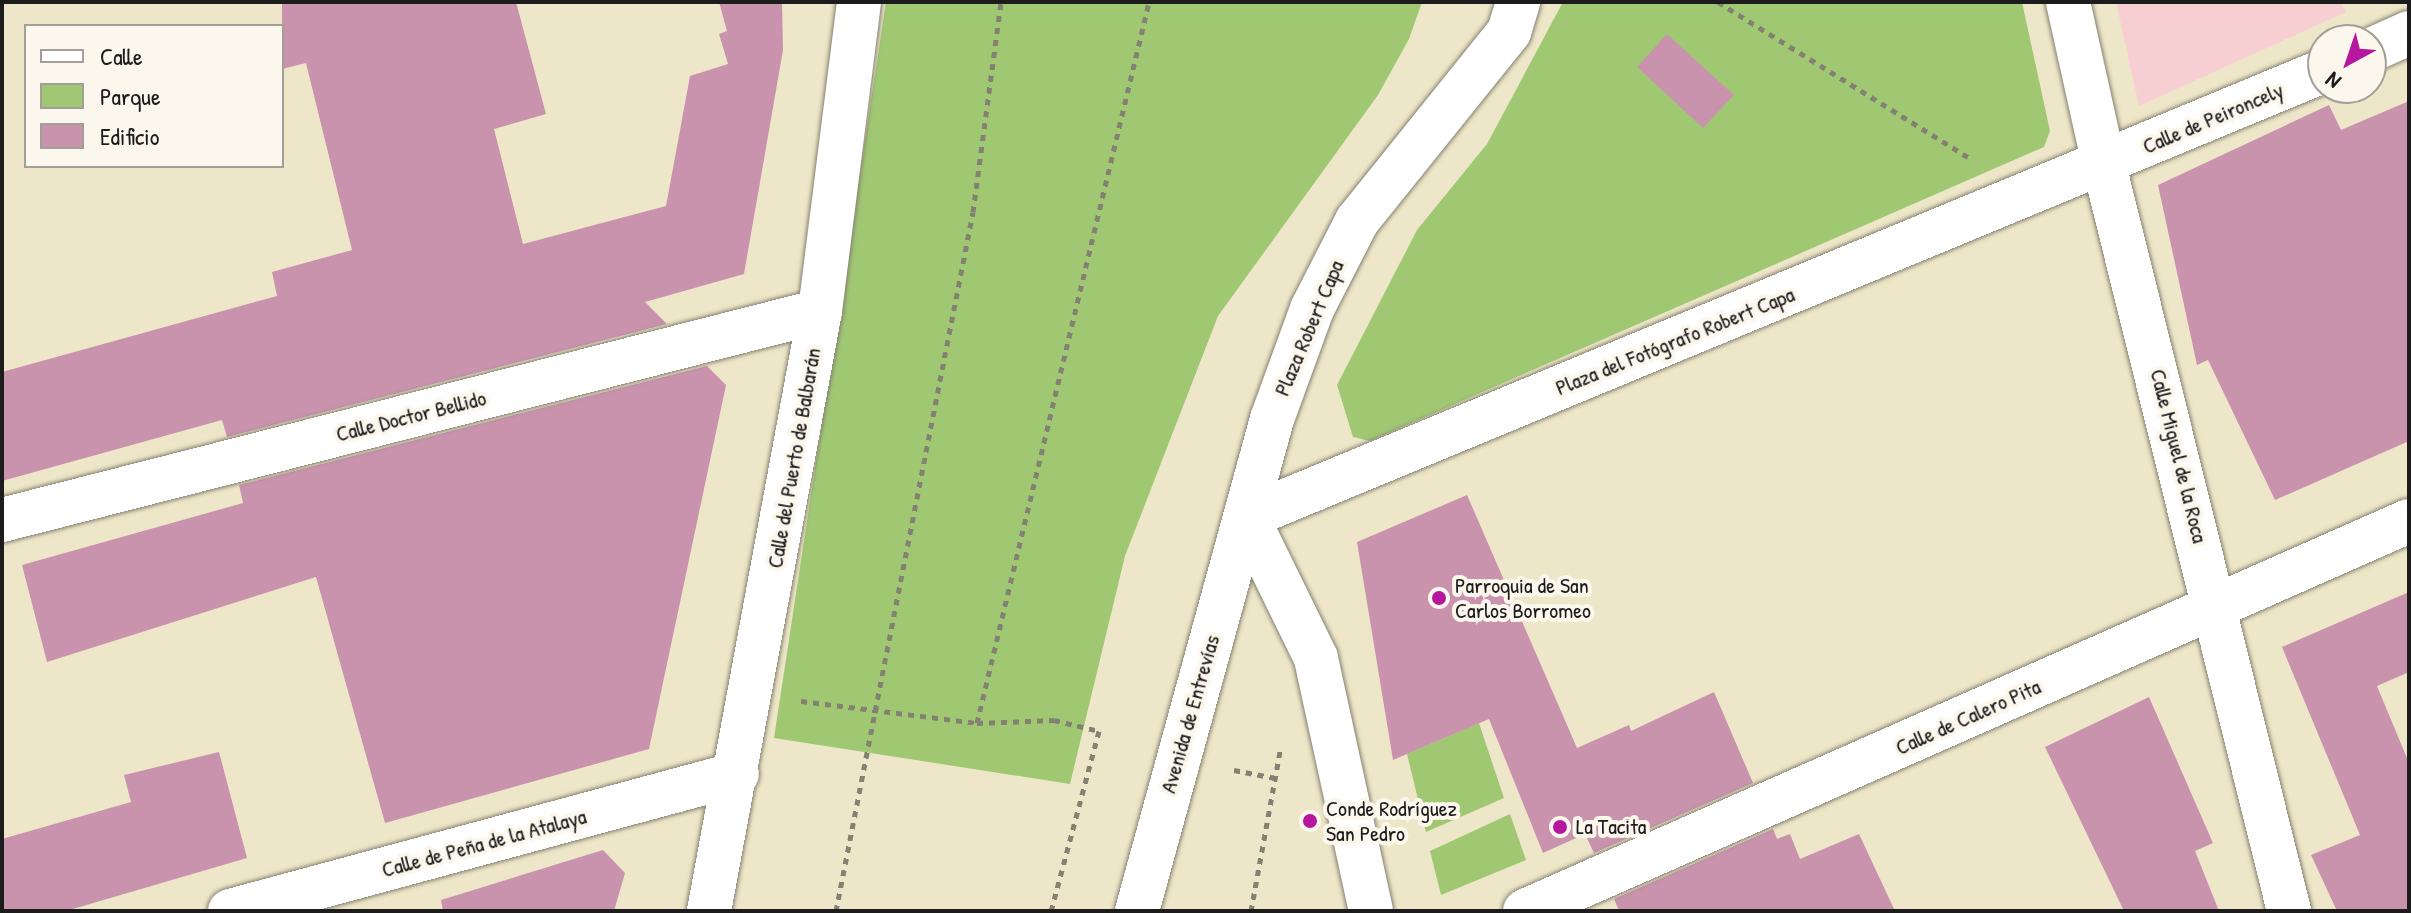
<!DOCTYPE html>
<html>
<head>
<meta charset="utf-8">
<style>
	body { margin:0 }
	#map { position:relative; width:2411px; height:913px; overflow:hidden; background:#eee6c8; font-family:"Patrick Hand",sans-serif }
	div>[style] { position:absolute }
	[style*='--x'] { left:calc(var(--x)*1px); top:calc(var(--y)*1px); width:calc(var(--w)*1px); rotate:calc(var(--a)*1deg) }
	.built>* { inset:0; background:#f7cfd3 }
	.green>* { inset:0; background:#a0c873 }
	.building>* { inset:0; background:#c993ae }
	.path>* { height:5px; margin-top:-2.5px; transform-origin:0; background:repeating-linear-gradient(90deg,#858172 0 6px,transparent 0 12px) }
	.roads { filter:drop-shadow(0 0 2px #858172) drop-shadow(0 0 2px #858172) }
	.minor>* { height:44px; margin:-22px; padding:0 22px; transform-origin:22px; border-radius:22px; background:#fff }
	.tertiary>* { height:44px; margin:-22px; padding:0 22px; transform-origin:22px; border-radius:22px; background:#fff }
	.primary>* { height:44px; margin:-22px; padding:0 22px; transform-origin:22px; border-radius:22px; background:#fff }
	.dots>* { width:22px; height:22px; translate:-50% -50%; box-sizing:border-box; border:4px solid #fbf7ec; border-radius:50% }
	span { translate:-50% -50%; white-space:nowrap; text-align:center; line-height:1.15; -webkit-text-stroke:8px #fbf7ec; paint-order:stroke }
	.street-label { font-size:22px; color:#1c1c1c }
	.poi-label { font-size:22px; color:#1c1c1c }
	.left { translate:0 -50%; text-align:left }
	.frame { position:absolute; inset:0; border:4px solid #1c1c1c; pointer-events:none }
	.legend { position:absolute; left:24px; top:24px; width:260px; height:144px; box-sizing:border-box; background:#fbf7ec; border:2px solid #a29f99; margin:0; padding:10px 14px; list-style:none; font-size:24px; color:#1c1c1c }
	.legend li { display:flex; align-items:center; gap:16px; height:40px }
	.legend b { width:40px; border:2px solid #a29f99 }
	.north { position:absolute; left:2307px; top:24px; width:80px; height:80px; box-sizing:border-box; background:#fbf7ec; border:2px solid #a29f99; border-radius:50%; rotate:220deg; font-size:22px; font-weight:700; line-height:32px; text-align:center; color:#1c1c1c }
	.north::after { content:''; display:block; margin:auto; width:28px; height:36px; background:#b5179e; clip-path:polygon(50% 0,100% 100%,50% 72%,0 100%) }
</style>
</head>
<body>
<div id="map">
	<div class="built">
		<i style="clip-path:polygon(2116px 2px,2341px 2px,2346px 12px,2139px 106px)"></i>
	</div>
	<div class="green">
		<i style="clip-path:polygon(886px 2px,1422px 2px,1409px 39px,1378px 95px,1218px 316px,1125px 556px,1070px 784px,774px 738px)"></i>
		<i style="clip-path:polygon(1563px 2px,2022px 2px,2050px 131px,2044px 147px,1370px 441px,1353px 437px,1337px 385px,1417px 230px,1487px 144px)"></i>
		<i style="clip-path:polygon(1479px 723px,1504px 798px,1426px 832px,1407px 754px)"></i>
		<i style="clip-path:polygon(1510px 814px,1526px 860px,1441px 895px,1430px 851px)"></i>
	</div>
	<div class="building">
		<i style="clip-path:polygon(282px 2px,516px 2px,546px 114px,494px 129px,523px 244px,666px 206px,690px 76px,728px 64px,719px 34px,727px 31px,719px 2px,782px 2px,783px 50px,744px 274px,645px 302px,667px 324px,227px 437px,222px 420px,2px 481px,2px 372px,277px 296px,272px 272px,352px 250px,306px 63px,282px 69px)"></i>
		<i style="clip-path:polygon(1667px 34px,1734px 95px,1703px 128px,1637px 67px)"></i>
		<i style="clip-path:polygon(2409px 101px,2409px 441px,2275px 500px,2208px 360px,2197px 365px,2158px 185px,2329px 105px,2341px 130px)"></i>
		<i style="clip-path:polygon(707px 366px,726px 385px,649px 749px,385px 823px,316px 577px,47px 662px,22px 565px,243px 503px,239px 485px)"></i>
		<i style="clip-path:polygon(1467px 495px,1577px 748px,1629px 725px,1631px 731px,1714px 692px,1753px 783px,1594px 853px,1585px 834px,1543px 853px,1489px 719px,1393px 760px,1357px 542px)"></i>
		<i style="clip-path:polygon(2409px 592px,2409px 672px,2377px 686px,2409px 763px,2409px 911px,2337px 911px,2311px 855px,2360px 835px,2282px 647px)"></i>
		<i style="clip-path:polygon(2149px 697px,2213px 843px,2195px 851px,2219px 911px,2124px 911px,2045px 747px)"></i>
		<i style="clip-path:polygon(219px 752px,247px 858px,66px 911px,2px 911px,2px 839px,131px 802px,124px 775px)"></i>
		<i style="clip-path:polygon(1773px 829px,1777px 839px,1790px 834px,1800px 859px,1859px 834px,1895px 911px,1619px 911px,1614px 899px)"></i>
		<i style="clip-path:polygon(603px 850px,625px 873px,614px 911px,443px 911px,441px 900px)"></i>
	</div>
	<div class="path">
		<i style="--x:1718;--y:2;--w:298;--a:31.8"></i>
		<i style="--x:801;--y:701;--w:177;--a:7.1"></i>
		<i style="--x:977;--y:723;--w:77;--a:-2.2"></i>
		<i style="--x:1054;--y:720;--w:46;--a:13.7"></i>
		<i style="--x:1099;--y:731;--w:186;--a:104.9"></i>
		<i style="--x:977;--y:723;--w:741;--a:-76.58"></i>
		<i style="--x:1234;--y:770;--w:42;--a:11"></i>
		<i style="--x:836;--y:911;--w:712;--a:-78.91"></i>
		<i style="--x:973;--y:212;--w:212;--a:-82.4"></i>
		<i style="--x:1251;--y:911;--w:163;--a:-79.7"></i>
	</div>
	<div class="roads">
		<div class="minor">
			<i style="--x:2068;--y:2;--w:167;--a:77.5"></i>
			<i style="--x:2104;--y:165;--w:769;--a:76.07"></i>
			<i style="--x:2371;--y:50;--w:42;--a:-24.1"></i>
			<i style="--x:2;--y:520;--w:844;--a:-14.33"></i>
			<i style="--x:230;--y:911;--w:525;--a:-15.12"></i>
			<i style="--x:1371;--y:911;--w:259;--a:-102.3"></i>
			<i style="--x:1316;--y:658;--w:157;--a:-116.1"></i>
			<i style="--x:1247;--y:517;--w:1165;--a:-22.51"></i>
			<i style="--x:1525;--y:911;--w:966;--a:-23.81"></i>
		</div>
		<div class="tertiary">
			<i style="--x:709;--y:911;--w:610;--a:-79.52"></i>
			<i style="--x:820;--y:311;--w:311;--a:-82.8"></i>
		</div>
		<div class="primary">
			<i style="--x:1137;--y:911;--w:510;--a:-74.66"></i>
			<i style="--x:1272;--y:419;--w:117;--a:-70"></i>
			<i style="--x:1312;--y:309;--w:99;--a:-62.9"></i>
			<i style="--x:1357;--y:221;--w:243;--a:-51.2"></i>
			<i style="--x:1509;--y:32;--w:31;--a:-73"></i>
		</div>
	</div>
	<div class="dots">
		<i style="left:1439px;top:598px;background:#b5179e"></i>
		<i style="left:1310px;top:821px;background:#b5179e"></i>
		<i style="left:1560px;top:827px;background:#b5179e"></i>
	</div>
	<div class="street-label">
		<span style="left:2213px;top:118px;rotate:-23deg">Calle de Peironcely</span>
		<span style="left:1309px;top:328px;rotate:-67deg">Plaza Robert Capa</span>
		<span style="left:1675px;top:341px;rotate:-22deg">Plaza del Fotógrafo Robert Capa</span>
		<span style="left:411px;top:416px;rotate:-14deg">Calle Doctor Bellido</span>
		<span style="left:2179px;top:456px;rotate:76deg">Calle Miguel de la Roca</span>
		<span style="left:794px;top:458px;rotate:-80deg">Calle del Puerto de Balbarán</span>
		<span style="left:1190px;top:714px;rotate:-74deg">Avenida de Entrevías</span>
		<span style="left:1968px;top:717px;rotate:-24deg">Calle de Calero Pita</span>
		<span style="left:484px;top:843px;rotate:-15deg">Calle de Peña de la Atalaya</span>
	</div>
	<div class="poi-label">
		<span class="left" style="left:1455px;top:598px">Parroquia de San<br>Carlos Borromeo</span>
		<span class="left" style="left:1326px;top:821px">Conde Rodríguez<br>San Pedro</span>
		<span class="left" style="left:1576px;top:827px">La Tacita</span>
	</div>
	<div class="frame"></div>
	<ul class="legend">
	<li><b style="height:10px;background:#fff"></b>Calle</li>
	<li><b style="height:22px;background:#a0c873"></b>Parque</li>
	<li><b style="height:22px;background:#c993ae"></b>Edificio</li>
	</ul>
	<div class="north">N</div>
</div>
</body>
</html>
